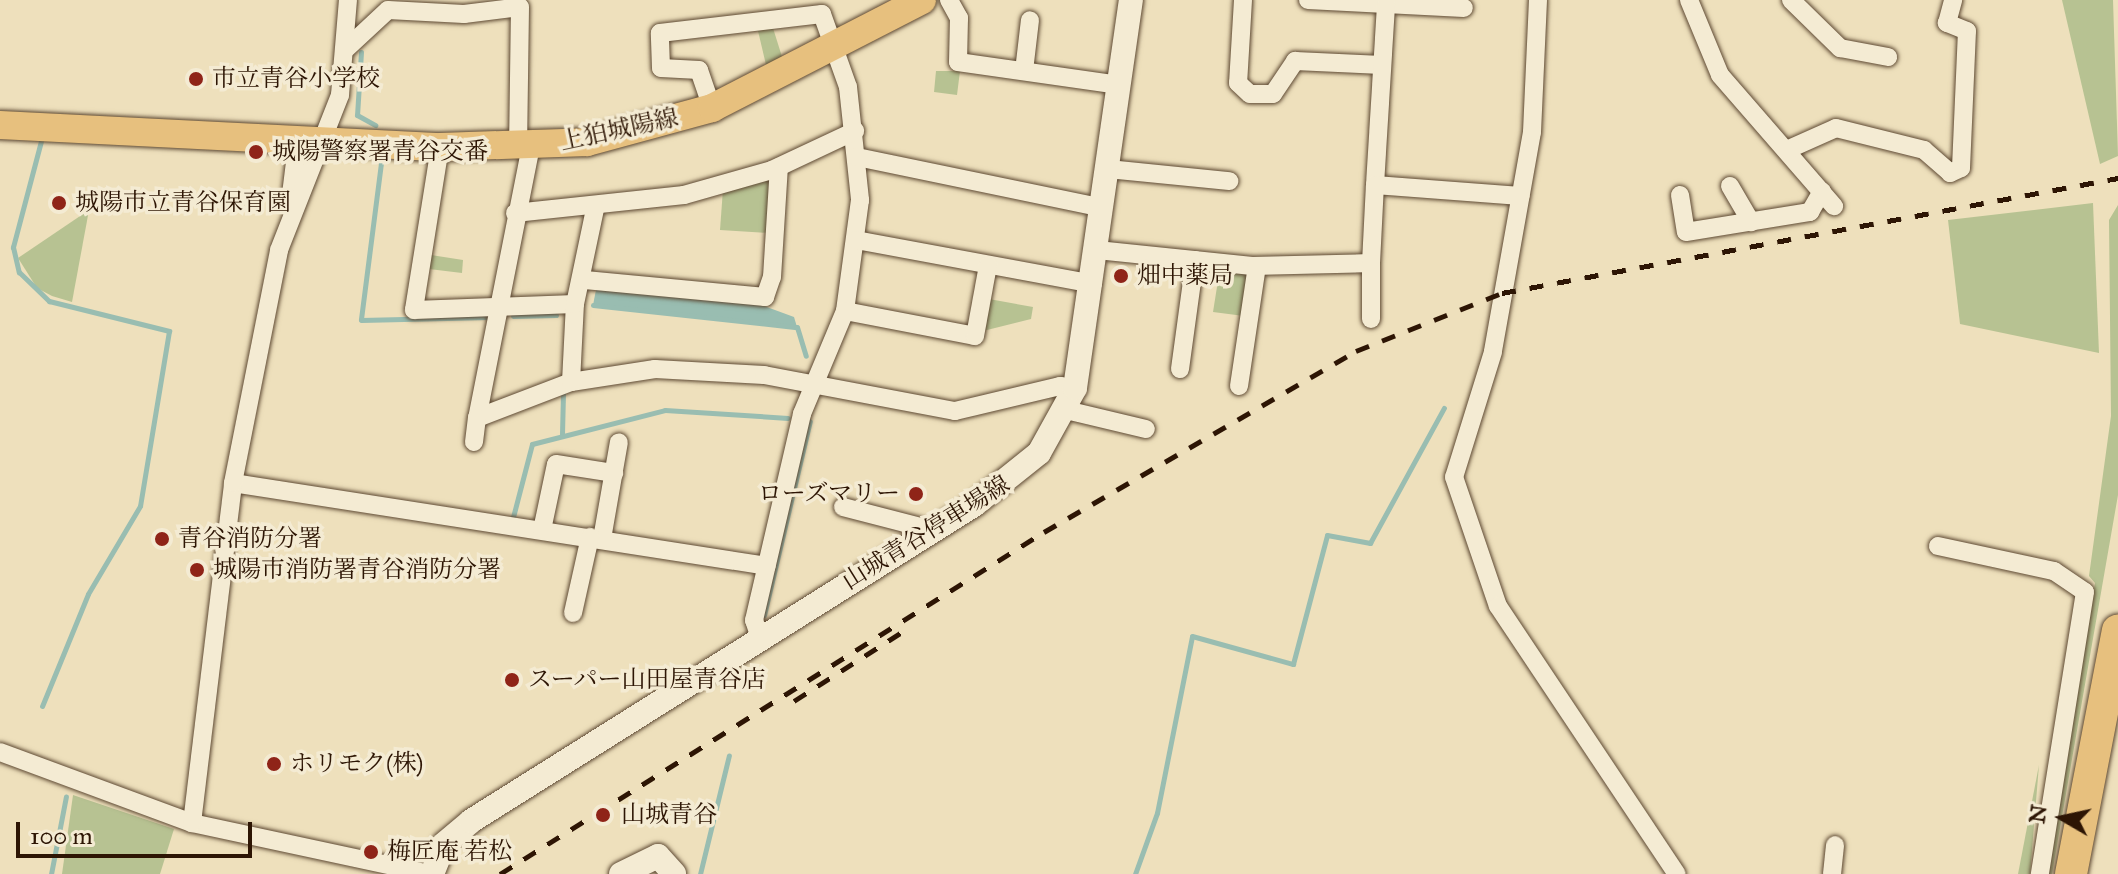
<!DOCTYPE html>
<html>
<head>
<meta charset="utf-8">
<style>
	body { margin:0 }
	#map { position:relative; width:2118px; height:874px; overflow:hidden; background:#eee0bc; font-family:"IM FELL Great Primer","Noto Serif JP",serif }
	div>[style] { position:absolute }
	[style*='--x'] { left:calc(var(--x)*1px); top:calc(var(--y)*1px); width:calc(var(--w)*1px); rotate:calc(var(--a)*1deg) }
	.green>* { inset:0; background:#b7c292 }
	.water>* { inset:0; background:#99bdb1 }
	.stream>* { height:5px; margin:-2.5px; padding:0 2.5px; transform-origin:2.5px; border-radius:2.5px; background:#99bdb1 }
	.roads { filter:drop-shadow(0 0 2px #5d4832) drop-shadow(0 0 2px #5d4832) }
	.street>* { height:18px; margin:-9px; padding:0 9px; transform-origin:9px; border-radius:9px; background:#f4ebd3 }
	.secondary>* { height:24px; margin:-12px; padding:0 12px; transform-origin:12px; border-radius:12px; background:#f4ebd3 }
	.primary>* { height:28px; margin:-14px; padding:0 14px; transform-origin:14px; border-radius:14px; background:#e7c07e }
	.highway>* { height:32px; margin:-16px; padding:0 16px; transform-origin:16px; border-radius:16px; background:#e7c07e }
	.rail>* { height:5px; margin-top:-2.5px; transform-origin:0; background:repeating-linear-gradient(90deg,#2d1504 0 14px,transparent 0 28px) }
	.dots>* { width:22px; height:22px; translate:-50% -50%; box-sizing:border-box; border:4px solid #f4ebd3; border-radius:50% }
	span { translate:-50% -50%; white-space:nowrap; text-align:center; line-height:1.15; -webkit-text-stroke:7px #f4ebd3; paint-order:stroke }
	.poi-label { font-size:24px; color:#2d1504 }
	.left { translate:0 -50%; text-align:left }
	.right { translate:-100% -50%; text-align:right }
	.street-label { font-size:24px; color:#2d1504 }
	.north { position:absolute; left:2022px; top:778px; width:80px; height:80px; -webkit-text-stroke:6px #f4ebd3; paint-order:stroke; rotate:279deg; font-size:22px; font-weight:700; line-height:32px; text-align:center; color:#2d1504 }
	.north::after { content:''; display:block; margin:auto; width:28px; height:36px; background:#2d1504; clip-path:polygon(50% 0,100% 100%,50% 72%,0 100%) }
	.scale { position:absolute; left:16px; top:822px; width:236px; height:36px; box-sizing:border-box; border:4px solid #2d1504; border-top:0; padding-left:10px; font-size:24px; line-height:28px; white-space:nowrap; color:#2d1504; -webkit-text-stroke:6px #f4ebd3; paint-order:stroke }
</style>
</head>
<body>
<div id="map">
	<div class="green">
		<i style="clip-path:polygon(2062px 0,2113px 0,2118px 156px,2100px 164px)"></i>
		<i style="clip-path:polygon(773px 28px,783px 60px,767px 69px,758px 31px)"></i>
		<i style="clip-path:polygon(936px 71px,960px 71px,957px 95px,934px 92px)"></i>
		<i style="clip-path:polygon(775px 174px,770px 233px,720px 230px,723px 189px)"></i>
		<i style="clip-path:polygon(2093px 203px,2099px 353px,1960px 324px,1948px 220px)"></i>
		<i style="clip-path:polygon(2118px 205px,2118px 495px,2052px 874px,2046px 874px,2095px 583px,2089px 576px,2111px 416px,2109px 220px)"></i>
		<i style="clip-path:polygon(89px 210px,72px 302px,52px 296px,37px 288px,18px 258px)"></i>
		<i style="clip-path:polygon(431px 255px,463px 260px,462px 273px,429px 269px)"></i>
		<i style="clip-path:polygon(1220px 268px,1251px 271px,1244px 316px,1213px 312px)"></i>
		<i style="clip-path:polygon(989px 299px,1033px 307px,1031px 319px,983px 331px)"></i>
		<i style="clip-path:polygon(2039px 765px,2030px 874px,2018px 874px)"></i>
		<i style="clip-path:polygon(73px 795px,174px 829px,160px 874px,62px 874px)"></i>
	</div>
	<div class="water">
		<i style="clip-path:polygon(597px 285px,737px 296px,794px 317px,797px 327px,593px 305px)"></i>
	</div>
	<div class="stream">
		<i style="--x:361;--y:52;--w:63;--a:93.6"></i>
		<i style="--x:357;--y:115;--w:21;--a:29"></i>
		<i style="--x:41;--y:141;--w:110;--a:104.8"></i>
		<i style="--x:13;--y:247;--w:26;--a:77"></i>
		<i style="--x:19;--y:272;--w:42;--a:44"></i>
		<i style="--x:49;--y:301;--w:124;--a:14"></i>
		<i style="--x:169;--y:331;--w:177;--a:99.4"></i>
		<i style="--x:140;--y:506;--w:102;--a:120.6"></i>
		<i style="--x:88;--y:594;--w:121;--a:112.3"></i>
		<i style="--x:382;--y:155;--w:166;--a:97.3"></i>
		<i style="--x:361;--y:320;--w:128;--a:-1.3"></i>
		<i style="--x:593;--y:305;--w:205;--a:6.2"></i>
		<i style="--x:797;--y:327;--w:30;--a:73"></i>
		<i style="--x:513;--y:316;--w:43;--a:-1.3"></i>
		<i style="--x:562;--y:434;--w:42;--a:-88.6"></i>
		<i style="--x:513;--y:517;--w:75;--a:-75.4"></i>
		<i style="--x:532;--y:444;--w:137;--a:-14.3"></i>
		<i style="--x:665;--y:410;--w:123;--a:3.7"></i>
		<i style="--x:764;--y:615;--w:199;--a:-76.7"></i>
		<i style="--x:51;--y:874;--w:79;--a:-79.1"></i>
		<i style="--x:700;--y:874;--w:122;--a:-76.3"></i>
		<i style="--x:1135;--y:874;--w:65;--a:-70.2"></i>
		<i style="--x:1157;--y:813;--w:180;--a:-78.8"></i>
		<i style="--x:1192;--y:636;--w:105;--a:15.5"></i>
		<i style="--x:1293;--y:664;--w:133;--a:-75.2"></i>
		<i style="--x:1327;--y:535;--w:44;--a:10.5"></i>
		<i style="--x:1370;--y:543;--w:154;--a:-61.3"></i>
	</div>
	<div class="roads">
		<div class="street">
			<i style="--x:949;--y:0;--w:21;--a:61"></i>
			<i style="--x:959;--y:18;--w:44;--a:91.3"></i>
			<i style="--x:958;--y:62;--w:163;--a:8.1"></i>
			<i style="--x:1243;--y:0;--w:83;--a:93.4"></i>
			<i style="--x:1238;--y:83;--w:16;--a:43"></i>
			<i style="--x:1250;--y:94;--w:23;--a:0"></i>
			<i style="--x:1273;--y:94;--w:40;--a:-56"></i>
			<i style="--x:1295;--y:61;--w:87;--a:2.6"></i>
			<i style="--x:1308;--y:0;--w:156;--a:2.9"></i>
			<i style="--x:1538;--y:0;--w:132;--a:92.6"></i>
			<i style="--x:1532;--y:132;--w:223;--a:100.1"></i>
			<i style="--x:1493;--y:352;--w:131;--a:107.3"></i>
			<i style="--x:1454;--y:477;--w:136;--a:71.2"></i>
			<i style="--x:1498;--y:606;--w:322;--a:56.3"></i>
			<i style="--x:1689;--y:0;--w:81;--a:67.5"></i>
			<i style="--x:1720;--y:75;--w:174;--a:49"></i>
			<i style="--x:1791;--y:0;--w:69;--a:44.4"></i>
			<i style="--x:1840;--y:48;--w:49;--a:10.6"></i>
			<i style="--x:346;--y:49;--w:57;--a:-42.9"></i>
			<i style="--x:388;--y:10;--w:76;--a:3"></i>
			<i style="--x:464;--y:14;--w:56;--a:-7.1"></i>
			<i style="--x:520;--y:7;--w:139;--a:90.8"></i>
			<i style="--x:1024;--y:71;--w:51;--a:-83.3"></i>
			<i style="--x:712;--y:108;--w:40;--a:-108.9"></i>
			<i style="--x:699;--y:70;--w:38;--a:-177"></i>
			<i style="--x:661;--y:68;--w:35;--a:-92"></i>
			<i style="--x:660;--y:33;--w:163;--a:-6.7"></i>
			<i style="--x:822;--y:14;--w:77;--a:70.4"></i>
			<i style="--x:848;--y:87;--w:114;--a:83.9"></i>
			<i style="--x:860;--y:200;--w:112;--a:97.7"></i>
			<i style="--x:845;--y:311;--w:112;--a:112.7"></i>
			<i style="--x:802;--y:414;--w:212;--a:103.1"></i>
			<i style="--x:754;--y:620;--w:19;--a:72"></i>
			<i style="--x:285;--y:137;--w:27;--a:68"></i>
			<i style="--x:295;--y:162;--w:39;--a:97"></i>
			<i style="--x:531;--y:146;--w:277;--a:101.2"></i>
			<i style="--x:477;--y:418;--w:101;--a:-21"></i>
			<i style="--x:571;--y:382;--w:85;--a:-8.8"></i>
			<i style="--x:655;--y:369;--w:109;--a:3.2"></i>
			<i style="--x:764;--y:375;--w:194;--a:10.7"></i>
			<i style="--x:955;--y:411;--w:108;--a:-13.4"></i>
			<i style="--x:1060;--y:386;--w:15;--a:8"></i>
			<i style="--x:440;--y:147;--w:165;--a:99.1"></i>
			<i style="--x:414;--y:310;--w:161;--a:-2.1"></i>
			<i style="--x:1789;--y:149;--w:51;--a:-24.1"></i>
			<i style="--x:1836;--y:128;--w:91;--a:14"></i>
			<i style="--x:1924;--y:150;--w:35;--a:41"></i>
			<i style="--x:1950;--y:173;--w:12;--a:-24"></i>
			<i style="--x:1961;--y:168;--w:137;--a:-87.5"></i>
			<i style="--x:1967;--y:31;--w:22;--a:-158"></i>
			<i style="--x:1947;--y:23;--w:24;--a:-75"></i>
			<i style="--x:857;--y:157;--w:251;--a:11.7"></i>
			<i style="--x:1108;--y:169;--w:122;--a:5.7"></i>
			<i style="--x:1375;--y:185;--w:181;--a:-86.5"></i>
			<i style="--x:1730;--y:186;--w:42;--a:59.7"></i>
			<i style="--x:1680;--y:195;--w:37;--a:81"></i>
			<i style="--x:1686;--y:232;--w:126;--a:-9.2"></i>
			<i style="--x:1810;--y:212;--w:24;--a:-60"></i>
			<i style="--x:515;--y:213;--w:170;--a:-6.1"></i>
			<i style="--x:684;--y:195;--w:91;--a:-15.9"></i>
			<i style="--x:772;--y:170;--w:92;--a:-25.2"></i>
			<i style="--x:856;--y:240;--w:241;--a:10.5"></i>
			<i style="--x:1097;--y:250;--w:156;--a:5.9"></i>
			<i style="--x:1252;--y:266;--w:119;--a:-1.4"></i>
			<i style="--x:1371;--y:263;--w:78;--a:-87.1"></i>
			<i style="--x:1375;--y:185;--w:146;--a:4.3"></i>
			<i style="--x:585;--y:280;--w:181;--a:5.4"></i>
			<i style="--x:765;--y:297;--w:21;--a:-71"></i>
			<i style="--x:772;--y:277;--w:110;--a:-86.4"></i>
			<i style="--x:845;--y:311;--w:132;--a:10.9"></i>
			<i style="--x:975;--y:336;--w:72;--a:-79.6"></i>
			<i style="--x:1371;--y:319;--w:56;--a:-90"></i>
			<i style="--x:1180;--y:369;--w:110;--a:-82.2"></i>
			<i style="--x:571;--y:382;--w:78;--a:-87.1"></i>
			<i style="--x:575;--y:304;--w:97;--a:-78.1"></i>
			<i style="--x:1239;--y:386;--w:121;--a:-81.5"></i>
			<i style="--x:1066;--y:410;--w:82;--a:13.4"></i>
			<i style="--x:474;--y:442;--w:24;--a:-83"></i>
			<i style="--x:233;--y:483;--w:540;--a:8.83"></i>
			<i style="--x:843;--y:507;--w:92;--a:14.5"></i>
			<i style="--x:542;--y:530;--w:67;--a:-78"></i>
			<i style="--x:556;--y:464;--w:59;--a:8.8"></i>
			<i style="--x:602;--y:539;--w:98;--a:-80.1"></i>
			<i style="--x:1938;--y:546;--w:119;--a:12.2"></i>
			<i style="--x:2054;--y:571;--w:37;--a:34"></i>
			<i style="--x:2085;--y:592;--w:286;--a:99.1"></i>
			<i style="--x:573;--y:613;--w:78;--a:-77.4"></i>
			<i style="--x:0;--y:752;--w:205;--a:20.3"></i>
			<i style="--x:192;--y:823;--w:242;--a:12.1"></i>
			<i style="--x:192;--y:823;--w:342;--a:-83.1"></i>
			<i style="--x:233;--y:483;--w:237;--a:-78.8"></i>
			<i style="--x:279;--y:250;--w:167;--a:-68.5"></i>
			<i style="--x:340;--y:95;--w:95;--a:-85.2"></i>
			<i style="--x:1832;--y:874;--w:29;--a:-84"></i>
		</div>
		<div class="secondary">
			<i style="--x:432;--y:874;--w:32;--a:-68"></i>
			<i style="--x:444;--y:844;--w:35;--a:-40"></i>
			<i style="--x:471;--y:821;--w:594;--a:-32.14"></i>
			<i style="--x:974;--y:505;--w:83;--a:-38.7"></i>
			<i style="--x:1039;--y:453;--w:74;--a:-61"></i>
			<i style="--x:1075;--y:388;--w:392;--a:-81.8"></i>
			<i style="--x:621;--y:874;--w:41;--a:-25.9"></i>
			<i style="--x:658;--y:856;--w:24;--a:48"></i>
		</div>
		<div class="primary">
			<i style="--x:0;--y:125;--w:441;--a:2.9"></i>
			<i style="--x:440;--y:147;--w:147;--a:-1.9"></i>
			<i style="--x:587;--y:142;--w:130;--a:-15.2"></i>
			<i style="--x:712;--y:108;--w:236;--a:-27.2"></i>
		</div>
		<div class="highway">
			<i style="--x:2071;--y:874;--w:248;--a:-79.1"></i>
		</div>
	</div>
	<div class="rail">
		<i style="--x:794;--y:701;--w:128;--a:-32.6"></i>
		<i style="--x:500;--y:874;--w:643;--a:-32.16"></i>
		<i style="--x:1044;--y:532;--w:361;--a:-30.1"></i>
		<i style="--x:1356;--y:351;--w:157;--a:-21.7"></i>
		<i style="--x:1502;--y:293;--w:627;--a:-10.57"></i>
	</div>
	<div class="dots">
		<i style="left:196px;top:79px;background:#8f2418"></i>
		<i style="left:256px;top:152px;background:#8f2418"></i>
		<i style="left:59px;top:203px;background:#8f2418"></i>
		<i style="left:1121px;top:276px;background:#8f2418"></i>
		<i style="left:916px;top:494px;background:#8f2418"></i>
		<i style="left:162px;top:539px;background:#8f2418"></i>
		<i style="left:197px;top:570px;background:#8f2418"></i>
		<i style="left:512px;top:680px;background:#8f2418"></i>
		<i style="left:274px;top:764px;background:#8f2418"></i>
		<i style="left:603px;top:815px;background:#8f2418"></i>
		<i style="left:371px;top:852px;background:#8f2418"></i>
	</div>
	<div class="poi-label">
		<span class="left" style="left:212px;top:79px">市立青谷小学校</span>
		<span class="left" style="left:272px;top:152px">城陽警察署青谷交番</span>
		<span class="left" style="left:75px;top:203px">城陽市立青谷保育園</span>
		<span class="left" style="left:1137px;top:276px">畑中薬局</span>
		<span class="right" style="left:900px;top:494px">ローズマリー</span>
		<span class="left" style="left:178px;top:539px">青谷消防分署</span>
		<span class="left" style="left:213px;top:570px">城陽市消防署青谷消防分署</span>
		<span class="left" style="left:528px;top:680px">スーパー山田屋青谷店</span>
		<span class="left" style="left:290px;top:764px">ホリモク(株)</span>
		<span class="left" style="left:621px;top:815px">山城青谷</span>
		<span class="left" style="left:387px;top:852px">梅匠庵 若松</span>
	</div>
	<div class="street-label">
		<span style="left:619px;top:130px;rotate:-12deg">上狛城陽線</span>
		<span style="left:926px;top:533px;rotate:-32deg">山城青谷停車場線</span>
	</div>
	<div class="north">N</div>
	<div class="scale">100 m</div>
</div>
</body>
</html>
